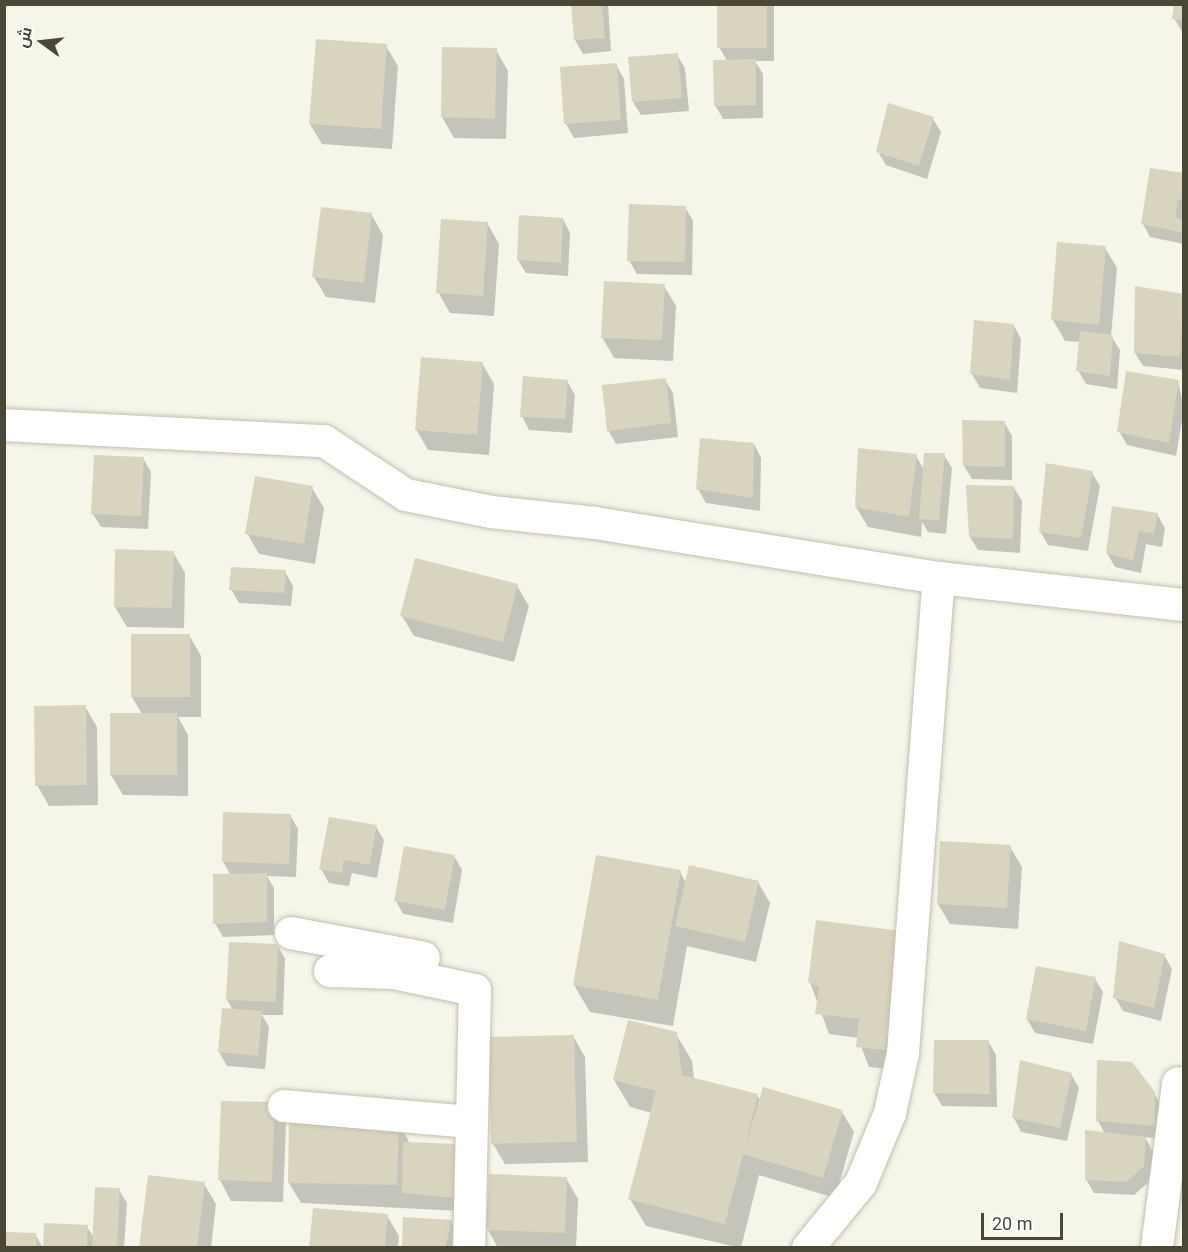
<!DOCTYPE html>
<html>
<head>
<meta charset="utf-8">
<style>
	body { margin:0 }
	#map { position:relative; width:1188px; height:1252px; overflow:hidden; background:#f6f5ea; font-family:Roboto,Cairo,sans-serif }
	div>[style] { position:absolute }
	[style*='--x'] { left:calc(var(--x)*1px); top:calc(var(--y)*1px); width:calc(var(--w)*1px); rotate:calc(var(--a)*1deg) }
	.shadow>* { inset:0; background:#0003 }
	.building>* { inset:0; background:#d9d4be }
	.roads { filter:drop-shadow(0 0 2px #c3bfab) drop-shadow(0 0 2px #c3bfab) }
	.street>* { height:32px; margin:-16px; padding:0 16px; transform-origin:16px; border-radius:16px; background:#fff }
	span { translate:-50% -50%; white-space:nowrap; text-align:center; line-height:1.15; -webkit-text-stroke:4.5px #fff; paint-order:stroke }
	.frame { position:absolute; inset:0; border:6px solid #4b4737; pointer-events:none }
	.north { position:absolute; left:12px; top:12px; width:60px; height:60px; -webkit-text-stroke:4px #fff; paint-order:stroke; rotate:285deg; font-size:16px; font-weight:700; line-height:24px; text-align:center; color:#4b4737 }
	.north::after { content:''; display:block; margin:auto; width:21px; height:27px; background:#4b4737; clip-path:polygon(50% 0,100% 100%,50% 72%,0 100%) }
	.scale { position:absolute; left:981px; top:1213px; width:82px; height:27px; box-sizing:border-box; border:3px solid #4b4737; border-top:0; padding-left:8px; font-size:18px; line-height:21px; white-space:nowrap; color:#4b4737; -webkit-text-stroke:4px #fff; paint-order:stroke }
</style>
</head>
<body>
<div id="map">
	<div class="shadow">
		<i style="clip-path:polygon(572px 4px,608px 4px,611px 51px,583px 54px,575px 40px)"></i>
		<i style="clip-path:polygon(719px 4px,774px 4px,774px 61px,755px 61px,763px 74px,763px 118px,723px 119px,715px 105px,727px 61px,719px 47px)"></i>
		<i style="clip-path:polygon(1184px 4px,1184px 35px,1174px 18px)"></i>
		<i style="clip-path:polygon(386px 46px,398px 66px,392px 149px,322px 144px,310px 124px)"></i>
		<i style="clip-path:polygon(496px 50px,508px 71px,506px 139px,454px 138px,442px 117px)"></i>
		<i style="clip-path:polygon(677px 55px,685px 68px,689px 111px,641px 115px,633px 102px)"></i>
		<i style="clip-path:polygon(616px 65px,624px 79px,628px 133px,574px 138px,566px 124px,562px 69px)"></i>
		<i style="clip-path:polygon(933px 119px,941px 132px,927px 179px,886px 165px,878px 152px)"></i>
		<i style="clip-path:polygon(1184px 175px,1184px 244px,1150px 237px,1143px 224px)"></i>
		<i style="clip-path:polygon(685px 207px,693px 221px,692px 275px,637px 274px,629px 260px)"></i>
		<i style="clip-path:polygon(371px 214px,383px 235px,375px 303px,326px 297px,314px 277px)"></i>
		<i style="clip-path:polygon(563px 219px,570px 233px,568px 276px,526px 273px,518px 260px)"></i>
		<i style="clip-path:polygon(487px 223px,499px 244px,494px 316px,450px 313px,438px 292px)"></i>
		<i style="clip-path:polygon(1105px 248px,1117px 268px,1111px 336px,1120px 350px,1117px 389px,1086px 384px,1078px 370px,1081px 342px,1065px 341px,1053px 320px)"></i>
		<i style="clip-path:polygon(664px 286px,676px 306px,673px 361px,614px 358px,602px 337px)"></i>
		<i style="clip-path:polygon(1184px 295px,1184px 370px,1143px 366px,1135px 353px)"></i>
		<i style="clip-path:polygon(1014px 326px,1021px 339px,1017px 393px,980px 388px,972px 374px)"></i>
		<i style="clip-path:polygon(482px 363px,494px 384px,489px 455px,428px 450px,416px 429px)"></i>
		<i style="clip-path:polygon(665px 380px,673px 393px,678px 437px,616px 444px,608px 430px)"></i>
		<i style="clip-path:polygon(567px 381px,575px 395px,572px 433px,529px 430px,522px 416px)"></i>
		<i style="clip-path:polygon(1178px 381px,1184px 408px,1176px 456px,1127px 445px,1119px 431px)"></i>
		<i style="clip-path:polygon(1004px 422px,1012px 436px,1012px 480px,972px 479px,964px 466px)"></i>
		<i style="clip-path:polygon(754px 444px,761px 458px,760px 511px,706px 503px,698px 489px)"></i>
		<i style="clip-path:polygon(944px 455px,952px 468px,946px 534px,928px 532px,922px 522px,921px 537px,868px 527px,856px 507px,916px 456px,924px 470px)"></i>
		<i style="clip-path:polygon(143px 458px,151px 472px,148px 529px,101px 527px,93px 514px)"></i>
		<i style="clip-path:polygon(1092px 473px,1100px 486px,1088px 551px,1048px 545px,1040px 531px)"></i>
		<i style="clip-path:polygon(312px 488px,324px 508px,315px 564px,259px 554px,247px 533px)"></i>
		<i style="clip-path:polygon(1014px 488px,1022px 501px,1020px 553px,978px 550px,970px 537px)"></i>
		<i style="clip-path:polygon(1157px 514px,1165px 528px,1162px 547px,1146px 544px,1141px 573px,1115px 567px,1107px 553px)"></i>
		<i style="clip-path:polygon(173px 552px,185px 573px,184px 628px,127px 627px,115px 607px)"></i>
		<i style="clip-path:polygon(285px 572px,293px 586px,291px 606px,239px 603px,231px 589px)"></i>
		<i style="clip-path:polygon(517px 586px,529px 606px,514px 662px,414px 636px,402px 616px)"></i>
		<i style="clip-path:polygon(189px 635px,201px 656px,201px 717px,178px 717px,188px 735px,188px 796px,123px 795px,111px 775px,142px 714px,132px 697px)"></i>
		<i style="clip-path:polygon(85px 706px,97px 727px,98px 805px,49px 806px,37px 785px)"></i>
		<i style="clip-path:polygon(290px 815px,298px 829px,296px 877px,267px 876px,274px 888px,274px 935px,223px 937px,215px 923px,231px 876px,223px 861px)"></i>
		<i style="clip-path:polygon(376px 827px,384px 840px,377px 878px,352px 873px,349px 886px,329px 883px,321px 869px)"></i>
		<i style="clip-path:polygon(1010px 847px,1022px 867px,1018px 929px,950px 924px,938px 904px)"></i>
		<i style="clip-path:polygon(454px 856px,462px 870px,453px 923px,403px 914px,396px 901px)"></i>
		<i style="clip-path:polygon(680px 872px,686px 883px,758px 882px,770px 903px,756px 962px,687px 946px,673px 1026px,590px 1012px,574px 985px)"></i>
		<i style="clip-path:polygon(900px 932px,897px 1070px,869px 1067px,858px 1038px,829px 1034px,810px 982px)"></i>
		<i style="clip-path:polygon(278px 946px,285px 959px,283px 1015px,262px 1015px,269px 1027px,265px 1069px,227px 1066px,219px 1052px,233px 1010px,227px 1000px)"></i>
		<i style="clip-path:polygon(1164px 955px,1172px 969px,1161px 1021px,1123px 1011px,1115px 997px)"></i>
		<i style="clip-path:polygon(1095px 979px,1103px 992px,1093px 1044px,1035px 1033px,1027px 1019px)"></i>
		<i style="clip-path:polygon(676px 1034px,692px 1061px,694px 1079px,757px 1095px,761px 1101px,842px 1112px,854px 1132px,835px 1198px,759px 1175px,741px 1248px,646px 1226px,630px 1199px,652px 1113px,630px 1107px,614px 1080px)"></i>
		<i style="clip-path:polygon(573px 1036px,585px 1057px,588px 1162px,505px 1164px,493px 1144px)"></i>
		<i style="clip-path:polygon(988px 1041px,996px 1055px,997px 1107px,942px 1106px,934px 1092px)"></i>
		<i style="clip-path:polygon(1071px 1074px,1079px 1088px,1067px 1141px,1021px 1132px,1014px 1118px)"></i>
		<i style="clip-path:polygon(1154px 1093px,1162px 1107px,1162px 1139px,1145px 1137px,1153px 1152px,1151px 1180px,1134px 1195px,1094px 1193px,1086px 1179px,1105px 1134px,1098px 1121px)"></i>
		<i style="clip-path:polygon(222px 1102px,274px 1104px,286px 1124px,283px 1202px,231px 1201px,220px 1180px)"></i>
		<i style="clip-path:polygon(398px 1120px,410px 1144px,459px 1145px,461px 1211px,301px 1203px,289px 1183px)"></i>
		<i style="clip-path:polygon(566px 1178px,578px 1199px,576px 1248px,498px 1248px,488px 1230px)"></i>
		<i style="clip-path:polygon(204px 1184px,216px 1204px,211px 1248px,141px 1248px)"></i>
		<i style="clip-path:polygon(119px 1190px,127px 1203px,124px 1248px,45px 1248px,87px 1227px,94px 1238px)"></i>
		<i style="clip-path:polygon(387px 1216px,399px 1236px,398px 1248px,311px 1248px)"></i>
		<i style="clip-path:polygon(451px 1222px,459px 1235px,456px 1248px,404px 1248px)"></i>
		<i style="clip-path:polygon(35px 1234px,43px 1248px,7px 1248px)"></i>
	</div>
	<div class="building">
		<i style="clip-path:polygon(571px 4px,602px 4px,605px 38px,574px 40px)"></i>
		<i style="clip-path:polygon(717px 4px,767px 4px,767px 48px,717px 48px)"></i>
		<i style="clip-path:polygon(1174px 4px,1184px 4px,1184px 20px,1172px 19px)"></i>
		<i style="clip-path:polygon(316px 39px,387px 44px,381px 129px,309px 124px)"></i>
		<i style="clip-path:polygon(442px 47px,497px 48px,495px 119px,441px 117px)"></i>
		<i style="clip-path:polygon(678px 53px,682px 98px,632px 102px,628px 57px)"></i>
		<i style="clip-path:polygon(756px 59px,756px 105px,714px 106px,713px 60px)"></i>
		<i style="clip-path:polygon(617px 63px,621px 120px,564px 124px,560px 67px)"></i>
		<i style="clip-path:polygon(888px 103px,934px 117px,919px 166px,876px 152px)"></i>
		<i style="clip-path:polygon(1150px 168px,1184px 173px,1184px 200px,1178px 199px,1175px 217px,1184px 220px,1184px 233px,1141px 224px)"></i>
		<i style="clip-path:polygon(629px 204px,686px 206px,685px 262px,627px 261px)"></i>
		<i style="clip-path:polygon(321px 207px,372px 213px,364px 283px,312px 277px)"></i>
		<i style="clip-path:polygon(519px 215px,563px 218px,561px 263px,517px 260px)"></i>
		<i style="clip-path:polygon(441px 219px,488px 222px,483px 296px,436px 293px)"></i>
		<i style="clip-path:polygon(1057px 242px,1106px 246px,1099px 325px,1051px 320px)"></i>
		<i style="clip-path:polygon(604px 281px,665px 284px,662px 340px,601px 338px)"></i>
		<i style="clip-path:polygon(1135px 286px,1184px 294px,1180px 357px,1134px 353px)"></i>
		<i style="clip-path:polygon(974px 320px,1014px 324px,1010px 380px,970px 374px)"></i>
		<i style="clip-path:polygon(1080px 331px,1113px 335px,1110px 376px,1076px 371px)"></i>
		<i style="clip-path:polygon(421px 357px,483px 362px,477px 435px,415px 430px)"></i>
		<i style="clip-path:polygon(1126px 371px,1179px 380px,1169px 443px,1117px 432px)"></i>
		<i style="clip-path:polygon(523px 376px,568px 380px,565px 419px,520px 417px)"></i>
		<i style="clip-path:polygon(666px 378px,671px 423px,607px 431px,602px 385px)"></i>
		<i style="clip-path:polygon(962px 420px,1005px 421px,1005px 467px,963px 466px)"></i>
		<i style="clip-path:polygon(700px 438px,754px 443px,753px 498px,696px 489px)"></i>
		<i style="clip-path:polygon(858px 448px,917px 454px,909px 517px,855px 507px)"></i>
		<i style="clip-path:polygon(924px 453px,945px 453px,939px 521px,919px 519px)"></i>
		<i style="clip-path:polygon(94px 455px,144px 457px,141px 516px,91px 514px)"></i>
		<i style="clip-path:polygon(1046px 463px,1093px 471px,1081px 538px,1039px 532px)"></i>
		<i style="clip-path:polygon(255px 476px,313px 486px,304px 544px,245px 534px)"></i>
		<i style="clip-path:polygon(966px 485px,1014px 486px,1013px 539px,969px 537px)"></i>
		<i style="clip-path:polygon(1112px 506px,1158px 513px,1154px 534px,1139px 531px,1133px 560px,1106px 553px)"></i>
		<i style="clip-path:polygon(115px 549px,174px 551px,172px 608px,114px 607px)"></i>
		<i style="clip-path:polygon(415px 558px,518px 584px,503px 642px,400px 616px)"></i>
		<i style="clip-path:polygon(231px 567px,286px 570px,284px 593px,229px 590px)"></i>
		<i style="clip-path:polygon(131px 634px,190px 634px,190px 697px,131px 697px)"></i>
		<i style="clip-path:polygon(86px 705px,87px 785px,35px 786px,34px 706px)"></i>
		<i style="clip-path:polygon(110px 713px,177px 713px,177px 775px,110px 775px)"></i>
		<i style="clip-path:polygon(223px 812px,291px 814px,289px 864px,222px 862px)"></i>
		<i style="clip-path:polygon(329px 817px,377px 825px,370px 865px,344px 860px,342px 873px,319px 869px)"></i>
		<i style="clip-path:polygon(940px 841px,1011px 845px,1007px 908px,937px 904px)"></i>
		<i style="clip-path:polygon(404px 846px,455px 855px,445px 910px,394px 901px)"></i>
		<i style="clip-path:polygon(596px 855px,681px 870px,658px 1000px,573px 985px)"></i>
		<i style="clip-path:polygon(689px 865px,759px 881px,745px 942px,675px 926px)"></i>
		<i style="clip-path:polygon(267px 873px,267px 922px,213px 924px,213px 874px)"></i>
		<i style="clip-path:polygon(816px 920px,901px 931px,886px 1050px,856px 1047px,859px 1019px,815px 1014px,819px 987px,808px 982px)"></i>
		<i style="clip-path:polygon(1119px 941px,1165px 954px,1154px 1008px,1113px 998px)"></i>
		<i style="clip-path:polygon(229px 942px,278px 944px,276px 1002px,226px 1000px)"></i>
		<i style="clip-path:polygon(1036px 966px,1096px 977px,1086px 1031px,1026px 1019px)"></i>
		<i style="clip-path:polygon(222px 1008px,262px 1011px,258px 1056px,218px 1052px)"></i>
		<i style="clip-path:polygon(628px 1020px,677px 1032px,682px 1075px,758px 1094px,744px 1151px,763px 1087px,843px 1110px,823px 1178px,743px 1154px,725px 1224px,628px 1199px,656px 1091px,613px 1080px)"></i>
		<i style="clip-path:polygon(574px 1035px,577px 1142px,491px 1144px,488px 1037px)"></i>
		<i style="clip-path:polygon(934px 1040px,989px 1040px,990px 1094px,933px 1093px)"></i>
		<i style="clip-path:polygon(1020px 1060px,1072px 1073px,1060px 1128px,1012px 1118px)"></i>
		<i style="clip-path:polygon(1097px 1060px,1132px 1062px,1155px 1092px,1155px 1126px,1096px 1121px)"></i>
		<i style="clip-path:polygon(221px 1101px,275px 1102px,272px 1182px,218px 1180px)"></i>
		<i style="clip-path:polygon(289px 1117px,399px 1118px,397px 1185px,288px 1183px)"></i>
		<i style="clip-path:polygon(1085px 1130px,1146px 1137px,1144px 1166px,1126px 1182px,1085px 1180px)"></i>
		<i style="clip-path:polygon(403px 1142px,460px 1144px,454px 1198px,402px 1193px)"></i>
		<i style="clip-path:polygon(489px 1174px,567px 1177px,565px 1233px,486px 1230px)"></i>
		<i style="clip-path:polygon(148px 1175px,205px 1182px,197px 1248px,139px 1248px)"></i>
		<i style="clip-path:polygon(95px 1187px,120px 1188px,117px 1248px,92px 1247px)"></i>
		<i style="clip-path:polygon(313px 1208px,388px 1214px,385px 1248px,309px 1248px)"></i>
		<i style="clip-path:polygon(403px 1217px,452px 1220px,445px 1248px,402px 1248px)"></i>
		<i style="clip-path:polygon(44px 1223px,88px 1225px,87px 1248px,43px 1248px)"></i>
		<i style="clip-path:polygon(6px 1232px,36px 1233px,36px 1248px,5px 1248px)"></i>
	</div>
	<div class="roads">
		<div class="street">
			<i style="--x:4;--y:425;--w:320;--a:2.9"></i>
			<i style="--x:324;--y:441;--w:98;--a:33.4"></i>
			<i style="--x:406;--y:495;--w:87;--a:11.3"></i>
			<i style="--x:491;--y:512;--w:105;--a:6"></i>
			<i style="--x:595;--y:523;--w:348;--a:9.1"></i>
			<i style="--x:939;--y:578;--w:246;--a:6.3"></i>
			<i style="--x:291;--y:933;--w:135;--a:10.6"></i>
			<i style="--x:330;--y:971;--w:64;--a:1.8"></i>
			<i style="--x:394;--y:973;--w:83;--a:11.9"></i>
			<i style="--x:475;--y:990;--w:258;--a:91.3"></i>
			<i style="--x:284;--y:1106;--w:186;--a:4.9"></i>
			<i style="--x:808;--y:1248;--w:84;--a:-50.8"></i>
			<i style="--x:861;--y:1183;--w:76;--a:-67.5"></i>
			<i style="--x:890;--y:1113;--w:61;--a:-77.8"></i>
			<i style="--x:903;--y:1053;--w:476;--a:-85.7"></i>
			<i style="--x:1157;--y:1248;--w:166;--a:-82.7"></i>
		</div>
	</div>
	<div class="frame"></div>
	<div class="north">ش</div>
	<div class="scale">20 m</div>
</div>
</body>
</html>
